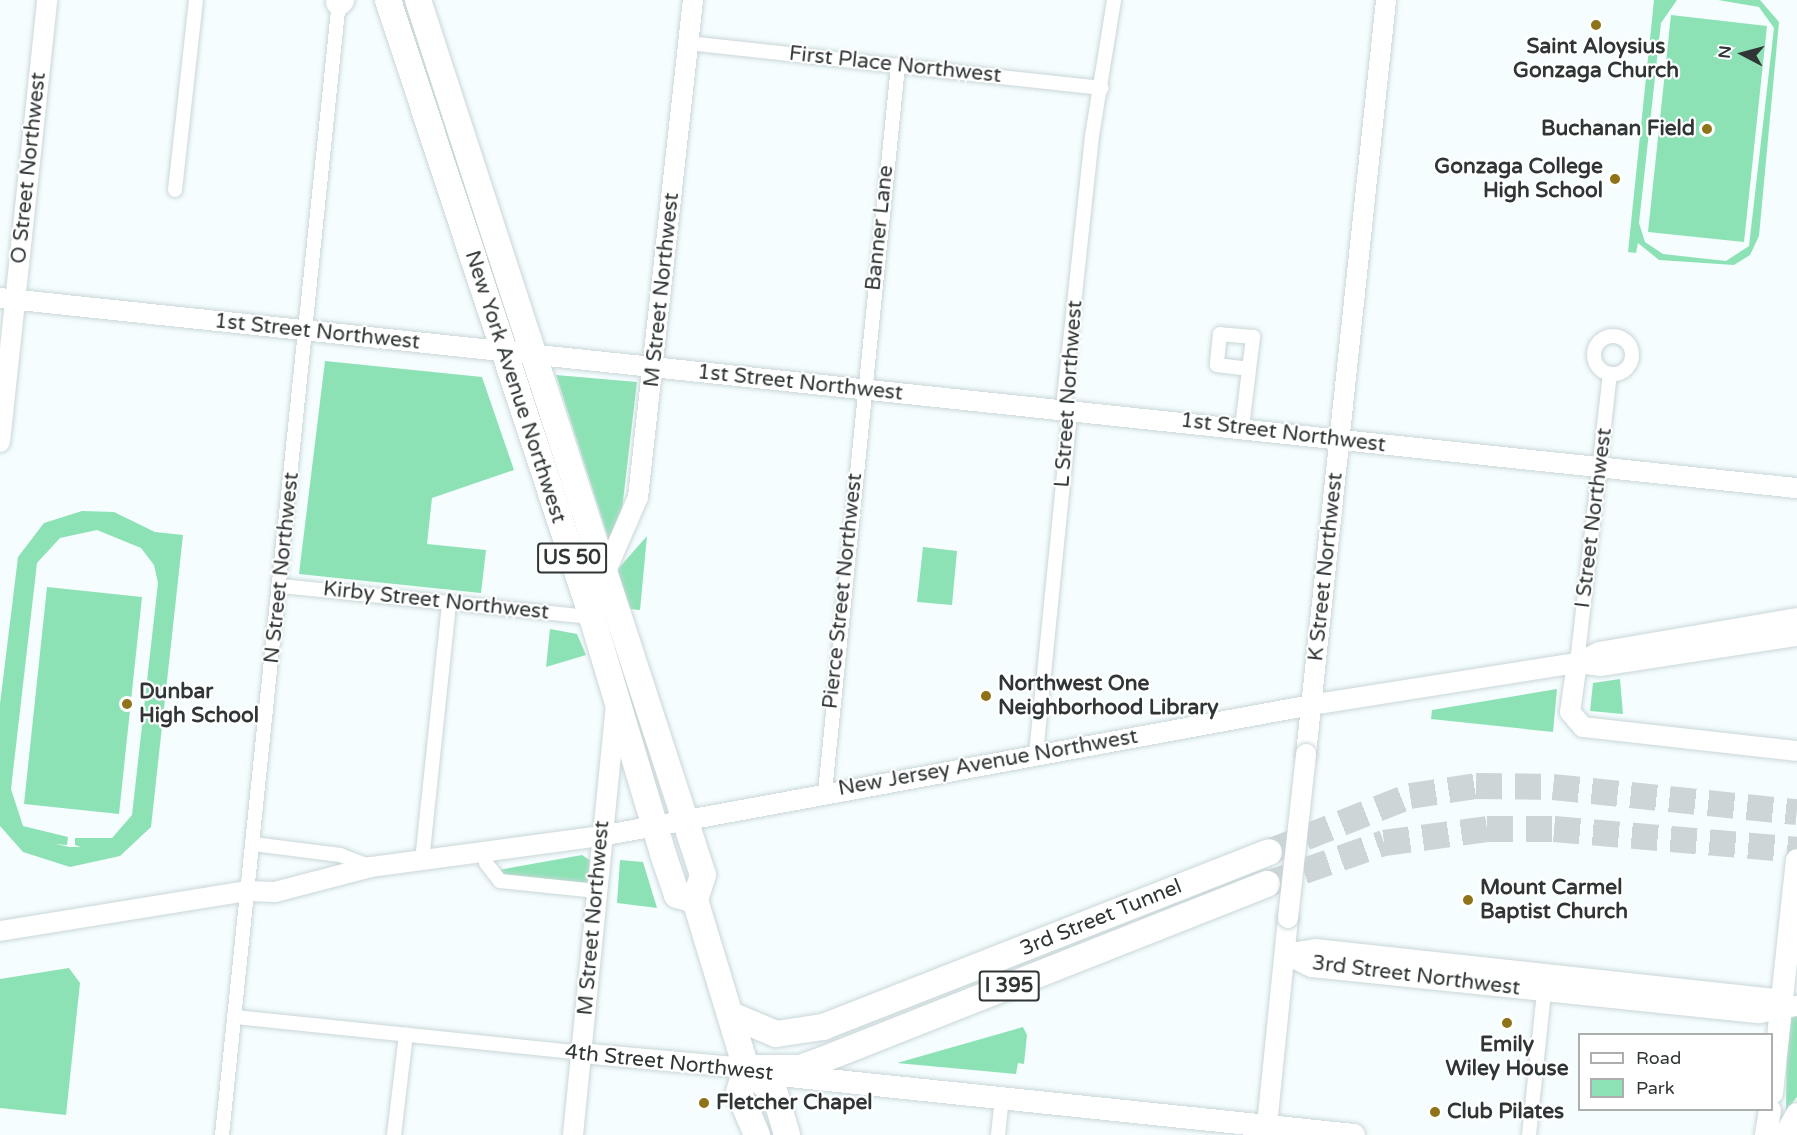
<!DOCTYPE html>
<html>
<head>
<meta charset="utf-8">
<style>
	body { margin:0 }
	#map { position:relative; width:1797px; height:1135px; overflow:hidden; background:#f5fdfe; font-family:"Varela Round",sans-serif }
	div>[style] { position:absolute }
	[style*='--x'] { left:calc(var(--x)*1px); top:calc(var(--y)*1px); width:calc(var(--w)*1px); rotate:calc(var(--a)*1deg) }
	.green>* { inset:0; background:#8de2b5 }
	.highway-tunnel>* { height:26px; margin-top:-13px; transform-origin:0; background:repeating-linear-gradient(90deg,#ced5d6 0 26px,transparent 0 39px) }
	.roads { filter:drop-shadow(0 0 2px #c9d6d8) drop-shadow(0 0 2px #c9d6d8) }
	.street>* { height:14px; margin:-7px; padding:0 7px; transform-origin:7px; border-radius:7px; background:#fff }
	.street>.ring { margin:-7px; padding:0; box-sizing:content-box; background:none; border:14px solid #fff; border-radius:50% }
	.secondary>* { height:20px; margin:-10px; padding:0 10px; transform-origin:10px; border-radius:10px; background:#fff }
	.primary>* { height:22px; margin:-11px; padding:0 11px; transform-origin:11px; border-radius:11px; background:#fff }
	.highway>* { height:26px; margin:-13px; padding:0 13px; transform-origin:13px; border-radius:13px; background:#fff }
	.bridges { filter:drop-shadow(0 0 2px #c9d6d8) drop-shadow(0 0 2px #c9d6d8) }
	.secondary-bridge>* { height:20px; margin:-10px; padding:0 10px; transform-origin:10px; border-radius:10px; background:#fff }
	.dots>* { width:16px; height:16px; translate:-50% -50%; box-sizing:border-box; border:3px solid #fff; border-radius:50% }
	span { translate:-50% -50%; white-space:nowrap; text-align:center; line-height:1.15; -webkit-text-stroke:4.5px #fff; paint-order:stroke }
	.shield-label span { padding:2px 4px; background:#fff; border:2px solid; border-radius:4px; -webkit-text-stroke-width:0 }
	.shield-label { font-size:20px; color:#303536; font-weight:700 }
	.poi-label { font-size:21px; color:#303536; font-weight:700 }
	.right { translate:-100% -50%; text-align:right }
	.left { translate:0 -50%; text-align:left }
	.street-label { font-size:21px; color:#303536 }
	.legend { position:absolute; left:1578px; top:1033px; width:195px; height:78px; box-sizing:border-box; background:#fff; border:2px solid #acaeaf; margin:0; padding:8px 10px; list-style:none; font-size:18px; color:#303536 }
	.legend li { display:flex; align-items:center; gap:12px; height:30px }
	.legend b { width:30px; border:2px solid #acaeaf }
	.north { position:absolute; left:1713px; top:24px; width:60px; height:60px; -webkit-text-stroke:4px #fff; paint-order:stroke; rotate:276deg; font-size:16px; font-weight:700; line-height:24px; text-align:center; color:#303536 }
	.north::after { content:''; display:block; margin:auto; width:21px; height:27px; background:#303536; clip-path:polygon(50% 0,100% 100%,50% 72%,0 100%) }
</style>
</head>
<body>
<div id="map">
	<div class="green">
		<i style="clip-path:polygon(1654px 0,1677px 0,1661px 23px,1639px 223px,1645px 242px,1663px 254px,1726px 261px,1749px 246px,1774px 28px,1759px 7px,1718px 0,1760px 0,1779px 22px,1759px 236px,1750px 255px,1734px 265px,1659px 260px,1638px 243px,1636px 253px,1628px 252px)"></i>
		<i style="clip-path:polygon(1671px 15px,1767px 26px,1744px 242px,1648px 232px)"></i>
		<i style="clip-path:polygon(325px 361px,482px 377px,514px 470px,432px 498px,427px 544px,486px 550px,481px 593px,299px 574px)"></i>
		<i style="clip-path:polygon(556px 375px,637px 382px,621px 518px,609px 540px)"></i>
		<i style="clip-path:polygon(evenodd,82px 511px,114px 512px,155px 532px,183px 535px,151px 827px,120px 856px,70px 867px,23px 852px,0 826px,0 704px,18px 557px,44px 523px,82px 511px,97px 530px,141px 548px,154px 565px,158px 583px,132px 815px,112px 838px,75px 838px,75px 845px,81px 847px,70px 847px,55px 844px,67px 845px,68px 837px,23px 826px,11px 789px,37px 563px,60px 538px,97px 530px)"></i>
		<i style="clip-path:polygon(647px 536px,640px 610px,630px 609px,617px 570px)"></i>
		<i style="clip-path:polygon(923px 547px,957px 551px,952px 605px,917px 602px)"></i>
		<i style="clip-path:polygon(47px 587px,142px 597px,119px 814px,24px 804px)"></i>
		<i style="clip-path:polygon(550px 629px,577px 634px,586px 655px,546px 667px)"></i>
		<i style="clip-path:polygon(1620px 679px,1623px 714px,1590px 711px,1593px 683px)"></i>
		<i style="clip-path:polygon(1557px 689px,1553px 732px,1431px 719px,1432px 710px)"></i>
		<i style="clip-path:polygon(582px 855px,591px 861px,587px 884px,499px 876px,499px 870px)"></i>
		<i style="clip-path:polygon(620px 860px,643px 862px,657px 908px,617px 903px)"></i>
		<i style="clip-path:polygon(69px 968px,80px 983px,66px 1115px,0 1108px,0 979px)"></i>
		<i style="clip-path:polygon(1797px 1011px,1797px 1097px,1786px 1111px,1787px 1018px)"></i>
		<i style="clip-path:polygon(1023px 1027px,1027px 1035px,1024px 1064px,1018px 1063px,1016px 1074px,897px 1063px)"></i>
	</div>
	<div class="highway-tunnel">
		<i style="--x:1269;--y:852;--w:152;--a:-21.7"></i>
		<i style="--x:1410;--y:796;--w:67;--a:-8.6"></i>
		<i style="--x:1476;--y:786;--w:77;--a:0.7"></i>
		<i style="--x:1553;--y:787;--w:245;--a:5.9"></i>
		<i style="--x:1267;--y:884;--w:124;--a:-19.3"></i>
		<i style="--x:1384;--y:843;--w:104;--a:-7.7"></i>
		<i style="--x:1487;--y:829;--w:67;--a:0"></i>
		<i style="--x:1554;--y:829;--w:244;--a:4.9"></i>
	</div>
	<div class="roads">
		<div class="street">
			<i style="--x:688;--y:43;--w:416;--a:6.2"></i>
			<i style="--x:175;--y:190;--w:191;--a:-83.7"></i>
			<i class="ring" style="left:1594px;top:336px;width:24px;height:24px"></i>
			<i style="--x:1242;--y:427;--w:91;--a:-83"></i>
			<i style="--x:1253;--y:337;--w:33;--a:-175"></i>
			<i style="--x:1220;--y:334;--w:31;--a:96"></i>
			<i style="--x:1217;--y:365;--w:31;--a:7"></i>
			<i style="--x:280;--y:586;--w:314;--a:5.7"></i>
			<i style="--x:1577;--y:663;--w:291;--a:-83.5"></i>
			<i style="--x:1036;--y:754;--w:331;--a:-84.3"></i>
			<i style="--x:1069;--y:425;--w:27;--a:-100"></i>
			<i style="--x:1064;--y:398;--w:263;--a:-83.9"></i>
			<i style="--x:1092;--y:136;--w:138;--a:-80.8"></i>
			<i style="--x:825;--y:792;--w:730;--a:-84.26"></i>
			<i style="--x:253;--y:844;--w:88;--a:7.2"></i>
			<i style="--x:340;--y:855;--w:33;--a:21"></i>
			<i style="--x:422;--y:861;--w:259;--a:-84"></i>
			<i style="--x:486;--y:863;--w:23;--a:52"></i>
			<i style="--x:500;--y:881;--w:97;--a:5.9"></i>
			<i style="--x:235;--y:1017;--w:348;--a:5.9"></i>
			<i style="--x:222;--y:1135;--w:1141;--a:-84.11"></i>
			<i style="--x:394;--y:1135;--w:101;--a:-83.2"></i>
			<i style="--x:998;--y:1135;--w:36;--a:-84"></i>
			<i style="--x:1529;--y:1135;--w:154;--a:-84"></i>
		</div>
		<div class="secondary">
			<i style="--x:0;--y:298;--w:1807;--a:6.04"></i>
			<i style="--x:0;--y:442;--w:444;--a:-83.9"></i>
			<i style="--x:605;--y:573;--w:83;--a:-66.5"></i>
			<i style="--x:638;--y:497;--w:500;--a:-83.69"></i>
			<i style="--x:1577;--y:663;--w:49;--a:98.1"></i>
			<i style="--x:1570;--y:712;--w:20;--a:49"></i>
			<i style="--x:1583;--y:727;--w:215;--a:6.4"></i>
			<i style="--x:1577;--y:663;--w:23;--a:7"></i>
			<i style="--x:1600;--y:666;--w:199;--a:-8.7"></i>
			<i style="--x:1306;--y:754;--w:758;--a:-83.94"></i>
			<i style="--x:0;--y:931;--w:251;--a:-9.2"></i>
			<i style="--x:248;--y:891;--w:27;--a:2"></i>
			<i style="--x:275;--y:892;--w:99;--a:-14.6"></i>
			<i style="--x:371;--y:867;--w:232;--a:-7.7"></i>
			<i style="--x:601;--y:836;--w:722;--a:-10.45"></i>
			<i style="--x:1311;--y:705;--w:269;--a:-9"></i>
			<i style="--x:1577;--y:663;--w:25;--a:-26"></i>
			<i style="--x:1600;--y:652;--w:200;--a:-9.8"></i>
			<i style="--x:1285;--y:954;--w:30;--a:26"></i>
			<i style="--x:1312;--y:967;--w:450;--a:5.9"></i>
			<i style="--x:1760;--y:1013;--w:38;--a:-11"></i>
			<i style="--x:1285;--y:954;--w:30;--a:-9"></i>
			<i style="--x:1315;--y:949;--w:471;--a:6.2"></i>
			<i style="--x:581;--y:1053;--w:166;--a:5.2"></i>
			<i style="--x:573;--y:1135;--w:430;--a:-84.3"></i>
			<i style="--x:1266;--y:1135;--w:218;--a:-84.2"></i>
		</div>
		<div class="primary">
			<i style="--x:780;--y:1075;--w:577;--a:5.97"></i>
			<i style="--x:1772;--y:1093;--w:234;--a:-83.9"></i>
			<i style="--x:1766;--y:1135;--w:25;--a:-81"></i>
			<i style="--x:1785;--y:1135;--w:24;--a:-60"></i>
		</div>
		<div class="highway">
			<i style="--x:388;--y:0;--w:650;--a:71.7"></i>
			<i style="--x:592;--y:617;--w:247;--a:73.3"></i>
			<i style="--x:663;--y:854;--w:43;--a:71.1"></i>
			<i style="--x:677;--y:895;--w:19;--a:16"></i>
			<i style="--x:418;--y:0;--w:920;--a:71.96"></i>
			<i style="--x:703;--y:875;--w:26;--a:108"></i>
			<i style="--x:695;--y:900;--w:176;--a:73.1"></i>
			<i style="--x:746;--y:1068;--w:39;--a:42"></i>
			<i style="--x:775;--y:1094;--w:43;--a:73.7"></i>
			<i style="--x:339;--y:2;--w:3;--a:-45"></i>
			<i style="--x:731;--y:1015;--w:49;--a:22.9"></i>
			<i style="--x:776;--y:1034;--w:48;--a:-8.5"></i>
			<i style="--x:823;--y:1027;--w:479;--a:-21.4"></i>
			<i style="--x:746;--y:1068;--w:54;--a:0"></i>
			<i style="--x:800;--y:1068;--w:18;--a:-19"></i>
			<i style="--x:817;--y:1062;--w:484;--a:-21.6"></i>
			<i style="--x:746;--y:1068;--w:26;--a:106"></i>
			<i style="--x:739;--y:1093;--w:46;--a:66.8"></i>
		</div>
	</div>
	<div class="bridges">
		<div class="secondary-bridge">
			<i style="--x:1288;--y:918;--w:165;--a:-83.7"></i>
		</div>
	</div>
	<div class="dots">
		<i style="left:1596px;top:25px;background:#8f7318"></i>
		<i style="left:1707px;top:129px;background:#8f7318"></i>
		<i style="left:1615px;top:179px;background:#8f7318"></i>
		<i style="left:986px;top:696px;background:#8f7318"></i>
		<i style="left:127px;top:704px;background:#8f7318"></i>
		<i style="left:1468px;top:900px;background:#8f7318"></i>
		<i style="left:1507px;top:1023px;background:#8f7318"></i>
		<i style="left:704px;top:1103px;background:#8f7318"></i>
		<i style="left:1435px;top:1112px;background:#8f7318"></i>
	</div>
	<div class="shield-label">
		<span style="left:572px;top:558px">US 50</span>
		<span style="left:1009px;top:986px">I 395</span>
	</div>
	<div class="poi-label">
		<span style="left:1596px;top:59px">Saint Aloysius<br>Gonzaga Church</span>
		<span class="right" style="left:1695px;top:129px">Buchanan Field</span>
		<span class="right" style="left:1603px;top:179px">Gonzaga College<br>High School</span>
		<span class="left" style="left:998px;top:696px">Northwest One<br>Neighborhood Library</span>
		<span class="left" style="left:139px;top:704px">Dunbar<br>High School</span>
		<span class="left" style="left:1480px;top:900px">Mount Carmel<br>Baptist Church</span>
		<span style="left:1507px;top:1057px">Emily<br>Wiley House</span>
		<span class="left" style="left:716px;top:1103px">Fletcher Chapel</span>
		<span class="left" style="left:1447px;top:1112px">Club Pilates</span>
	</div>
	<div class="street-label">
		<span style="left:895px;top:65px;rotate:6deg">First Place Northwest</span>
		<span style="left:29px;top:168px;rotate:-84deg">O Street Northwest</span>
		<span style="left:880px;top:228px;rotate:-84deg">Banner Lane</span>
		<span style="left:662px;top:290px;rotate:-84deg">M Street Northwest</span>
		<span style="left:317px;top:332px;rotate:6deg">1st Street Northwest</span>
		<span style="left:800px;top:383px;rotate:6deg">1st Street Northwest</span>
		<span style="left:515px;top:387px;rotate:72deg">New York Avenue Northwest</span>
		<span style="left:1069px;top:394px;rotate:-86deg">L Street Northwest</span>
		<span style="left:1283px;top:433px;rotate:7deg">1st Street Northwest</span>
		<span style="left:1594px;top:518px;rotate:-83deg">I Street Northwest</span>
		<span style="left:1326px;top:567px;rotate:-84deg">K Street Northwest</span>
		<span style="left:282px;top:568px;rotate:-84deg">N Street Northwest</span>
		<span style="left:843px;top:591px;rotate:-84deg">Pierce Street Northwest</span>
		<span style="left:436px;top:601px;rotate:6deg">Kirby Street Northwest</span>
		<span style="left:988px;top:763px;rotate:-10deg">New Jersey Avenue Northwest</span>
		<span style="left:594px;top:918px;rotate:-85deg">M Street Northwest</span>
		<span style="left:1101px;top:918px;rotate:-22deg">3rd Street Tunnel</span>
		<span style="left:1416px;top:976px;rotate:7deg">3rd Street Northwest</span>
		<span style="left:669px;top:1063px;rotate:6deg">4th Street Northwest</span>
	</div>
	<ul class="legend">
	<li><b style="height:8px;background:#fff"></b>Road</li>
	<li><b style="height:16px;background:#8de2b5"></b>Park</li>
	</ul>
	<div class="north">N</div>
</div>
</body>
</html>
